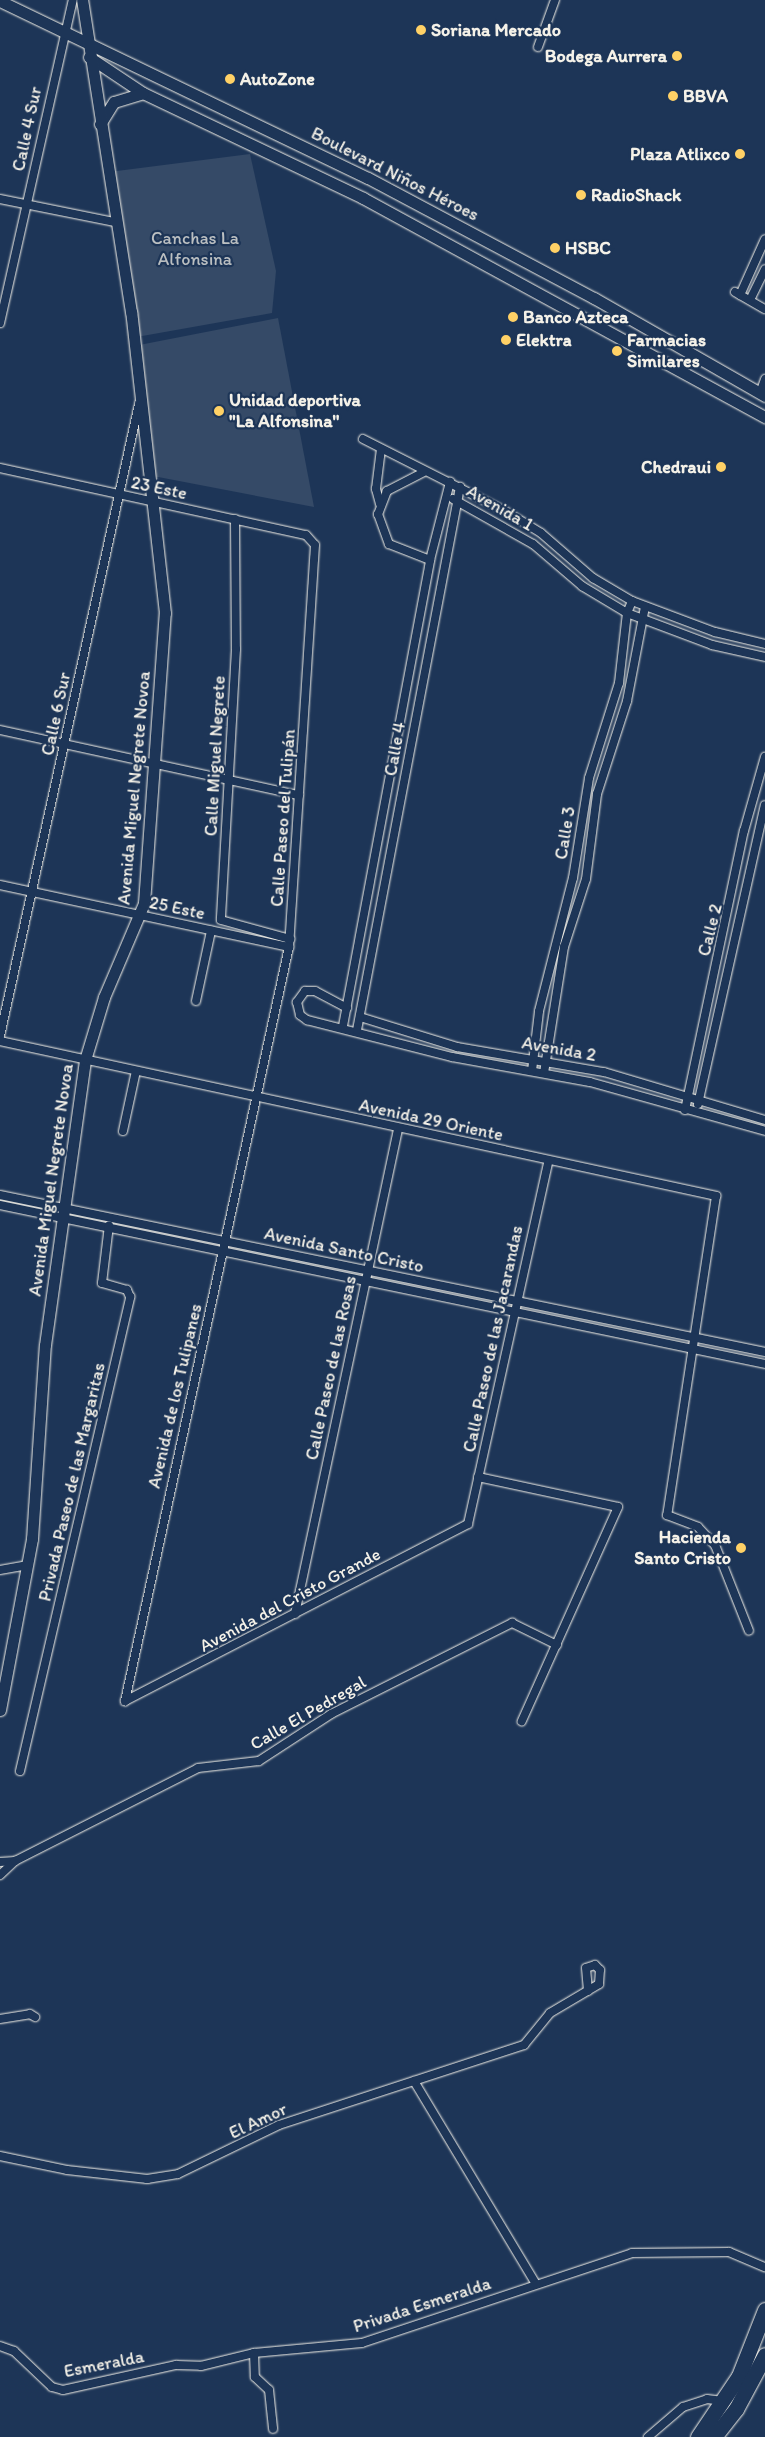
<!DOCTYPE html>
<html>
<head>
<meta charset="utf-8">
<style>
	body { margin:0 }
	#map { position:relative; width:765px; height:2437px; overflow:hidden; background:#1d3557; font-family:Itim,sans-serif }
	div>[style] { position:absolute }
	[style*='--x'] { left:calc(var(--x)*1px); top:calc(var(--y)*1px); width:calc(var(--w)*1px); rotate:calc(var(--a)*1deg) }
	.green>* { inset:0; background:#354a67 }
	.roads { filter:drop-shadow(0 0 1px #f4f1e8) drop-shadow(0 0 1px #f4f1e8) }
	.street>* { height:8px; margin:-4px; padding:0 4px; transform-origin:4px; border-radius:4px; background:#1d3557 }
	.secondary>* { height:11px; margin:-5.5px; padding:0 5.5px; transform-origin:5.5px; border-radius:5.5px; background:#1d3557 }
	.highway>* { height:15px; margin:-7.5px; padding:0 7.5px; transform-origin:7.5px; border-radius:7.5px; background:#1d3557 }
	.dots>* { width:14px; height:14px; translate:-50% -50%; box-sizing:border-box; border:2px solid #1d3557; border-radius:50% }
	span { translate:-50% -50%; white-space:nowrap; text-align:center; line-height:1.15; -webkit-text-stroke:4.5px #1d3557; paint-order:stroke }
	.poi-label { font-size:18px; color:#f4f1e8; font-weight:700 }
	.left { translate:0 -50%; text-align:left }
	.right { translate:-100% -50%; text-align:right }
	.street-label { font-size:18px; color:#f4f1e8 }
	.park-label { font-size:18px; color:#bbbfc1 }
</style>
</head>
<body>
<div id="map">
	<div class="green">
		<i style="clip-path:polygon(250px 154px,276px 271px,272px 313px,131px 338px,109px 172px)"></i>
		<i style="clip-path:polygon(278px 318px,314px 507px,153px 476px,134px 346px)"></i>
	</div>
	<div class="roads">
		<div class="street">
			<i style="--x:538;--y:47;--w:50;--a:-70.1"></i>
			<i style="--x:0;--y:199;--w:116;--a:11.4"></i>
			<i style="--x:735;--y:292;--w:34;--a:30"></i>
			<i style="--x:740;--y:295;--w:61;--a:-65.9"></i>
			<i style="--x:750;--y:300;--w:34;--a:-64"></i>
			<i style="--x:0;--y:323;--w:331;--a:-77.3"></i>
			<i style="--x:760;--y:393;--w:15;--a:-70"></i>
			<i style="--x:363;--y:439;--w:159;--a:26.9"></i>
			<i style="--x:505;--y:511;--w:42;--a:31.4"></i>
			<i style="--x:541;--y:533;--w:69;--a:40.9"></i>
			<i style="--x:593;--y:578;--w:45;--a:30.5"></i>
			<i style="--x:632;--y:601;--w:89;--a:20.5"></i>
			<i style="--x:715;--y:632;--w:51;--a:13.5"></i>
			<i style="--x:0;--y:468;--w:313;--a:12.4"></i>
			<i style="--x:306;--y:535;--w:13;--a:48"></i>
			<i style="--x:315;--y:545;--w:403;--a:93.7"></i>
			<i style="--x:289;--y:947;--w:772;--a:102.27"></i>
			<i style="--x:125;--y:1701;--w:386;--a:-27.3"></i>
			<i style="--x:468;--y:1524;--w:371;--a:-77.5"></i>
			<i style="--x:424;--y:472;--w:42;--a:152.8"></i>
			<i style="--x:387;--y:491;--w:25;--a:111"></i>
			<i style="--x:378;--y:514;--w:32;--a:70"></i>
			<i style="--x:389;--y:544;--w:44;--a:21.3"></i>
			<i style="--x:453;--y:499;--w:92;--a:29.4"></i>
			<i style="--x:533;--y:544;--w:65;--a:40.6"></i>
			<i style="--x:582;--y:586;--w:52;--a:31"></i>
			<i style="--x:627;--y:613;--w:91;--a:20.6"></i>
			<i style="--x:712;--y:645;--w:54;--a:12.8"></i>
			<i style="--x:380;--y:504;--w:16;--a:-105"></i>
			<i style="--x:376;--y:489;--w:40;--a:-82.9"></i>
			<i style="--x:235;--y:519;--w:130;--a:89.6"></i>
			<i style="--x:236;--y:649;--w:271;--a:93.2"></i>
			<i style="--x:221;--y:920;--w:72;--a:15.4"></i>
			<i style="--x:0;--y:730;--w:306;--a:12.3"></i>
			<i style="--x:0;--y:885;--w:296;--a:12.1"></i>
			<i style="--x:196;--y:1001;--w:72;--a:-77.9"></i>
			<i style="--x:347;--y:1008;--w:36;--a:-152"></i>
			<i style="--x:315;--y:991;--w:10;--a:180"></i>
			<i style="--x:305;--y:991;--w:14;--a:126"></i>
			<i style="--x:297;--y:1002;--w:13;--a:77"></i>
			<i style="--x:300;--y:1015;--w:9;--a:36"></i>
			<i style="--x:307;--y:1020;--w:150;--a:14.3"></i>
			<i style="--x:452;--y:1057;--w:140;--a:10.3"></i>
			<i style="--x:590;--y:1082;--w:182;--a:15.6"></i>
			<i style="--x:360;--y:1017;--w:102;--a:17.2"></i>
			<i style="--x:457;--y:1047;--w:149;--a:9.7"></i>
			<i style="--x:604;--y:1072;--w:168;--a:16.6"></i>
			<i style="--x:343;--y:1026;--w:474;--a:-79.4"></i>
			<i style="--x:430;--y:560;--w:81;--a:-75.6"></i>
			<i style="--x:357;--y:1030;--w:553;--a:-79.26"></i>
			<i style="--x:0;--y:1036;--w:647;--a:-77.6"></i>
			<i style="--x:0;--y:1041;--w:733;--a:12.21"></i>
			<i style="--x:716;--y:1196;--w:323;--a:98.7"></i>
			<i style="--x:667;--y:1515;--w:33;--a:21"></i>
			<i style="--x:698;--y:1527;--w:25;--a:47"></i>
			<i style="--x:715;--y:1545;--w:92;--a:68.4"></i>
			<i style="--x:532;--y:1071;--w:60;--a:-83.3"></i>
			<i style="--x:539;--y:1011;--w:137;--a:-75.7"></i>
			<i style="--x:573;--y:878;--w:101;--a:-80.9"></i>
			<i style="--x:589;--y:778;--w:100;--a:-72.5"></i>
			<i style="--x:619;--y:683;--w:70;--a:-83.5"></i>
			<i style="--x:627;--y:613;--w:13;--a:-67"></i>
			<i style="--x:544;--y:1073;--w:128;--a:-81"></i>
			<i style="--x:564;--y:947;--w:71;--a:-72.1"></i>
			<i style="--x:586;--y:879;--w:86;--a:-82.6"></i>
			<i style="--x:597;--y:794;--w:98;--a:-72.1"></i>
			<i style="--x:627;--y:701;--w:96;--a:-79.2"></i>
			<i style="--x:698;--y:1104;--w:306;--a:-77.4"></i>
			<i style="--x:685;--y:1110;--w:285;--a:-78.1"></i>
			<i style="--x:744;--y:831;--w:77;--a:-74.2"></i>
			<i style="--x:123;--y:1131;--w:61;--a:-77.8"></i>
			<i style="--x:0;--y:1195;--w:781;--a:11.6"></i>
			<i style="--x:0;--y:1205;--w:781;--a:11.74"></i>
			<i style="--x:478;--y:1477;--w:143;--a:12.1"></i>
			<i style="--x:618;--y:1507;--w:235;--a:114.2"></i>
			<i style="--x:0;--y:1570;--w:27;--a:-10"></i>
			<i style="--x:295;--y:1614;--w:496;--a:-78"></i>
			<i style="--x:20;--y:1771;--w:487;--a:-76.9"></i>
			<i style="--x:130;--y:1297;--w:8;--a:-113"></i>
			<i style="--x:127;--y:1290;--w:26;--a:-164"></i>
			<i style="--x:102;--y:1283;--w:58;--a:-83.1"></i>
			<i style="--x:0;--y:1862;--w:15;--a:-4"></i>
			<i style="--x:0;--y:1875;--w:21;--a:-43"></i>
			<i style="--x:15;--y:1861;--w:205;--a:-26.9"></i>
			<i style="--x:198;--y:1768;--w:61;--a:-6.5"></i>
			<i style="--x:259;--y:1761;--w:86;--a:-33.1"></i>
			<i style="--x:331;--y:1714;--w:203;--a:-26.7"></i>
			<i style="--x:512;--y:1623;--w:50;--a:26.1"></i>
			<i style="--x:0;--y:2019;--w:30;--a:-9"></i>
			<i style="--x:30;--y:2014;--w:6;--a:31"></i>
			<i style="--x:414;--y:2081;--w:235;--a:59"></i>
			<i style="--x:0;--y:2156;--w:68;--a:11.8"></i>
			<i style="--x:67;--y:2170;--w:81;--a:6.4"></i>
			<i style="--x:147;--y:2179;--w:31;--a:-9"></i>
			<i style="--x:178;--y:2174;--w:112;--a:-25.9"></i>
			<i style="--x:279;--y:2125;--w:258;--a:-18.1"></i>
			<i style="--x:524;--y:2045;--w:41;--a:-50.9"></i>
			<i style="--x:550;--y:2013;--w:57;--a:-30.6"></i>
			<i style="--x:599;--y:1984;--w:14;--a:-86"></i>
			<i style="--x:600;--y:1970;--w:7;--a:-135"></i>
			<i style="--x:595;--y:1965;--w:9;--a:162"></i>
			<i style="--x:586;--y:1968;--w:23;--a:85"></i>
			<i style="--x:0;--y:2346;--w:15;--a:20"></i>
			<i style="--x:14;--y:2351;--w:52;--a:43.5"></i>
			<i style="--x:52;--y:2387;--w:11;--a:15"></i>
			<i style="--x:63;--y:2390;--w:116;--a:-12.5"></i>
			<i style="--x:176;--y:2365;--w:25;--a:2"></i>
			<i style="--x:201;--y:2366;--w:55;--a:-13.8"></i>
			<i style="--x:254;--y:2353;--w:108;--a:-5.3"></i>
			<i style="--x:362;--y:2343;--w:285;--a:-18.4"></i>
			<i style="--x:632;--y:2253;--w:97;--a:-0.6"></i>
			<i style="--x:729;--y:2252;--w:39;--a:23"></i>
			<i style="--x:254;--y:2353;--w:24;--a:88"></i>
			<i style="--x:255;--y:2377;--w:19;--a:43"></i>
			<i style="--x:269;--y:2390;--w:39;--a:84"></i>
			<i style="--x:648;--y:2437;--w:46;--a:-40.6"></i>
			<i style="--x:683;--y:2407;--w:25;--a:-18"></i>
			<i style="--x:707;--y:2399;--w:16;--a:7"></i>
		</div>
		<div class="secondary">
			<i style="--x:0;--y:1;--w:408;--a:25.7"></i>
			<i style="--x:368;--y:178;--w:256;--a:28"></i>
			<i style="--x:594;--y:298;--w:197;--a:29.8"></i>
			<i style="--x:89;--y:57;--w:65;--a:33.7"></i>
			<i style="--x:143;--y:93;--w:244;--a:25.5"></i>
			<i style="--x:363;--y:198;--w:458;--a:28.6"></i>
			<i style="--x:100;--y:124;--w:26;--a:-58"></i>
			<i style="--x:114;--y:102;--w:30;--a:-17"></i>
			<i style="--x:0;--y:1710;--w:174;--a:-79.4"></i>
			<i style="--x:32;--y:1539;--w:194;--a:-86.2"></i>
			<i style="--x:45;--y:1345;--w:288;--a:-82"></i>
			<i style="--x:85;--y:1060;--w:66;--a:-73.2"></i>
			<i style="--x:104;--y:997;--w:102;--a:-66.9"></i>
			<i style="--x:144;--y:903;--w:291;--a:-85.9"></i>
			<i style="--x:165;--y:613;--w:303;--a:-96.4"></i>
			<i style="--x:131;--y:312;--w:316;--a:-98.9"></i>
		</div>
		<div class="highway">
			<i style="--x:698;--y:2437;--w:73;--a:-56.1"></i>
			<i style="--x:739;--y:2376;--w:71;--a:-68.5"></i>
			<i style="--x:714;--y:2437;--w:36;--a:-52"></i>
			<i style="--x:736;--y:2409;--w:61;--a:-61.8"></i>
		</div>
	</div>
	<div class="dots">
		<i style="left:421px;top:30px;background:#ffd166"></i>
		<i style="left:677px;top:56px;background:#ffd166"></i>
		<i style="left:230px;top:79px;background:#ffd166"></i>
		<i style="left:673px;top:96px;background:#ffd166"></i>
		<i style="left:740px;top:154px;background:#ffd166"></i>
		<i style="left:581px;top:195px;background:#ffd166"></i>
		<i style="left:555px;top:248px;background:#ffd166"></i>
		<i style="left:513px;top:317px;background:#ffd166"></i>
		<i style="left:506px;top:340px;background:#ffd166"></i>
		<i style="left:617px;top:351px;background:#ffd166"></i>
		<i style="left:219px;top:411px;background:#ffd166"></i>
		<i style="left:721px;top:467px;background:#ffd166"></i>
		<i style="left:741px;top:1548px;background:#ffd166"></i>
	</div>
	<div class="poi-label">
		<span class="left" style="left:431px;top:30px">Soriana Mercado</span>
		<span class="right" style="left:667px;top:56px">Bodega Aurrera</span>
		<span class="left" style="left:240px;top:79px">AutoZone</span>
		<span class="left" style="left:683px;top:96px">BBVA</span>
		<span class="right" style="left:730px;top:154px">Plaza Atlixco</span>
		<span class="left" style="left:591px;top:195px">RadioShack</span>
		<span class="left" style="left:565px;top:248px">HSBC</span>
		<span class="left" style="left:523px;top:317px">Banco Azteca</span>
		<span class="left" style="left:516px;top:340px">Elektra</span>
		<span class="left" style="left:627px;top:351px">Farmacias<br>Similares</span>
		<span class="left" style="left:229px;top:411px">Unidad deportiva<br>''La Alfonsina''</span>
		<span class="right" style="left:711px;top:467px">Chedraui</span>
		<span class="right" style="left:731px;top:1548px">Hacienda<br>Santo Cristo</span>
	</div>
	<div class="street-label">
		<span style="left:27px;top:129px;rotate:-78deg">Calle 4 Sur</span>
		<span style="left:395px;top:174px;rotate:27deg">Boulevard Niños Héroes</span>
		<span style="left:159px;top:488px;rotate:12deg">23 Este</span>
		<span style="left:500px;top:508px;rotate:30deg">Avenida 1</span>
		<span style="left:56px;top:714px;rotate:-78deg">Calle 6 Sur</span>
		<span style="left:395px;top:749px;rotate:-80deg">Calle 4</span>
		<span style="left:215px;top:756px;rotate:-87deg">Calle Miguel Negrete</span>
		<span style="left:134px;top:788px;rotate:-85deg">Avenida Miguel Negrete Novoa</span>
		<span style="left:283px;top:818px;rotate:-86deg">Calle Paseo del Tulipán</span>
		<span style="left:565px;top:833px;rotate:-81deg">Calle 3</span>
		<span style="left:177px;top:908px;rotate:12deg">25 Este</span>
		<span style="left:710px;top:930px;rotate:-76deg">Calle 2</span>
		<span style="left:559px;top:1049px;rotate:10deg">Avenida 2</span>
		<span style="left:431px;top:1120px;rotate:12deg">Avenida 29 Oriente</span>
		<span style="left:51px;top:1180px;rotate:-82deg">Avenida Miguel Negrete Novoa</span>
		<span style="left:344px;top:1250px;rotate:12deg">Avenida Santo Cristo</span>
		<span style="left:493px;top:1339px;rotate:-78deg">Calle Paseo de las Jacarandas</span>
		<span style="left:331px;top:1368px;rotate:-78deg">Calle Paseo de las Rosas</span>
		<span style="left:175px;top:1396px;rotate:-77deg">Avenida de los Tulipanes</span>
		<span style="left:72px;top:1482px;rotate:-77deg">Privada Paseo de las Margaritas</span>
		<span style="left:290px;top:1600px;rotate:-28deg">Avenida del Cristo Grande</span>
		<span style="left:308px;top:1713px;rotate:-30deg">Calle El Pedregal</span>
		<span style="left:258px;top:2121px;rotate:-25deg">El Amor</span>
		<span style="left:422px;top:2305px;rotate:-18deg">Privada Esmeralda</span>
		<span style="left:104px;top:2364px;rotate:-11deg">Esmeralda</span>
	</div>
	<div class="park-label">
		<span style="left:195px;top:249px">Canchas La<br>Alfonsina</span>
	</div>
</div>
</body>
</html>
